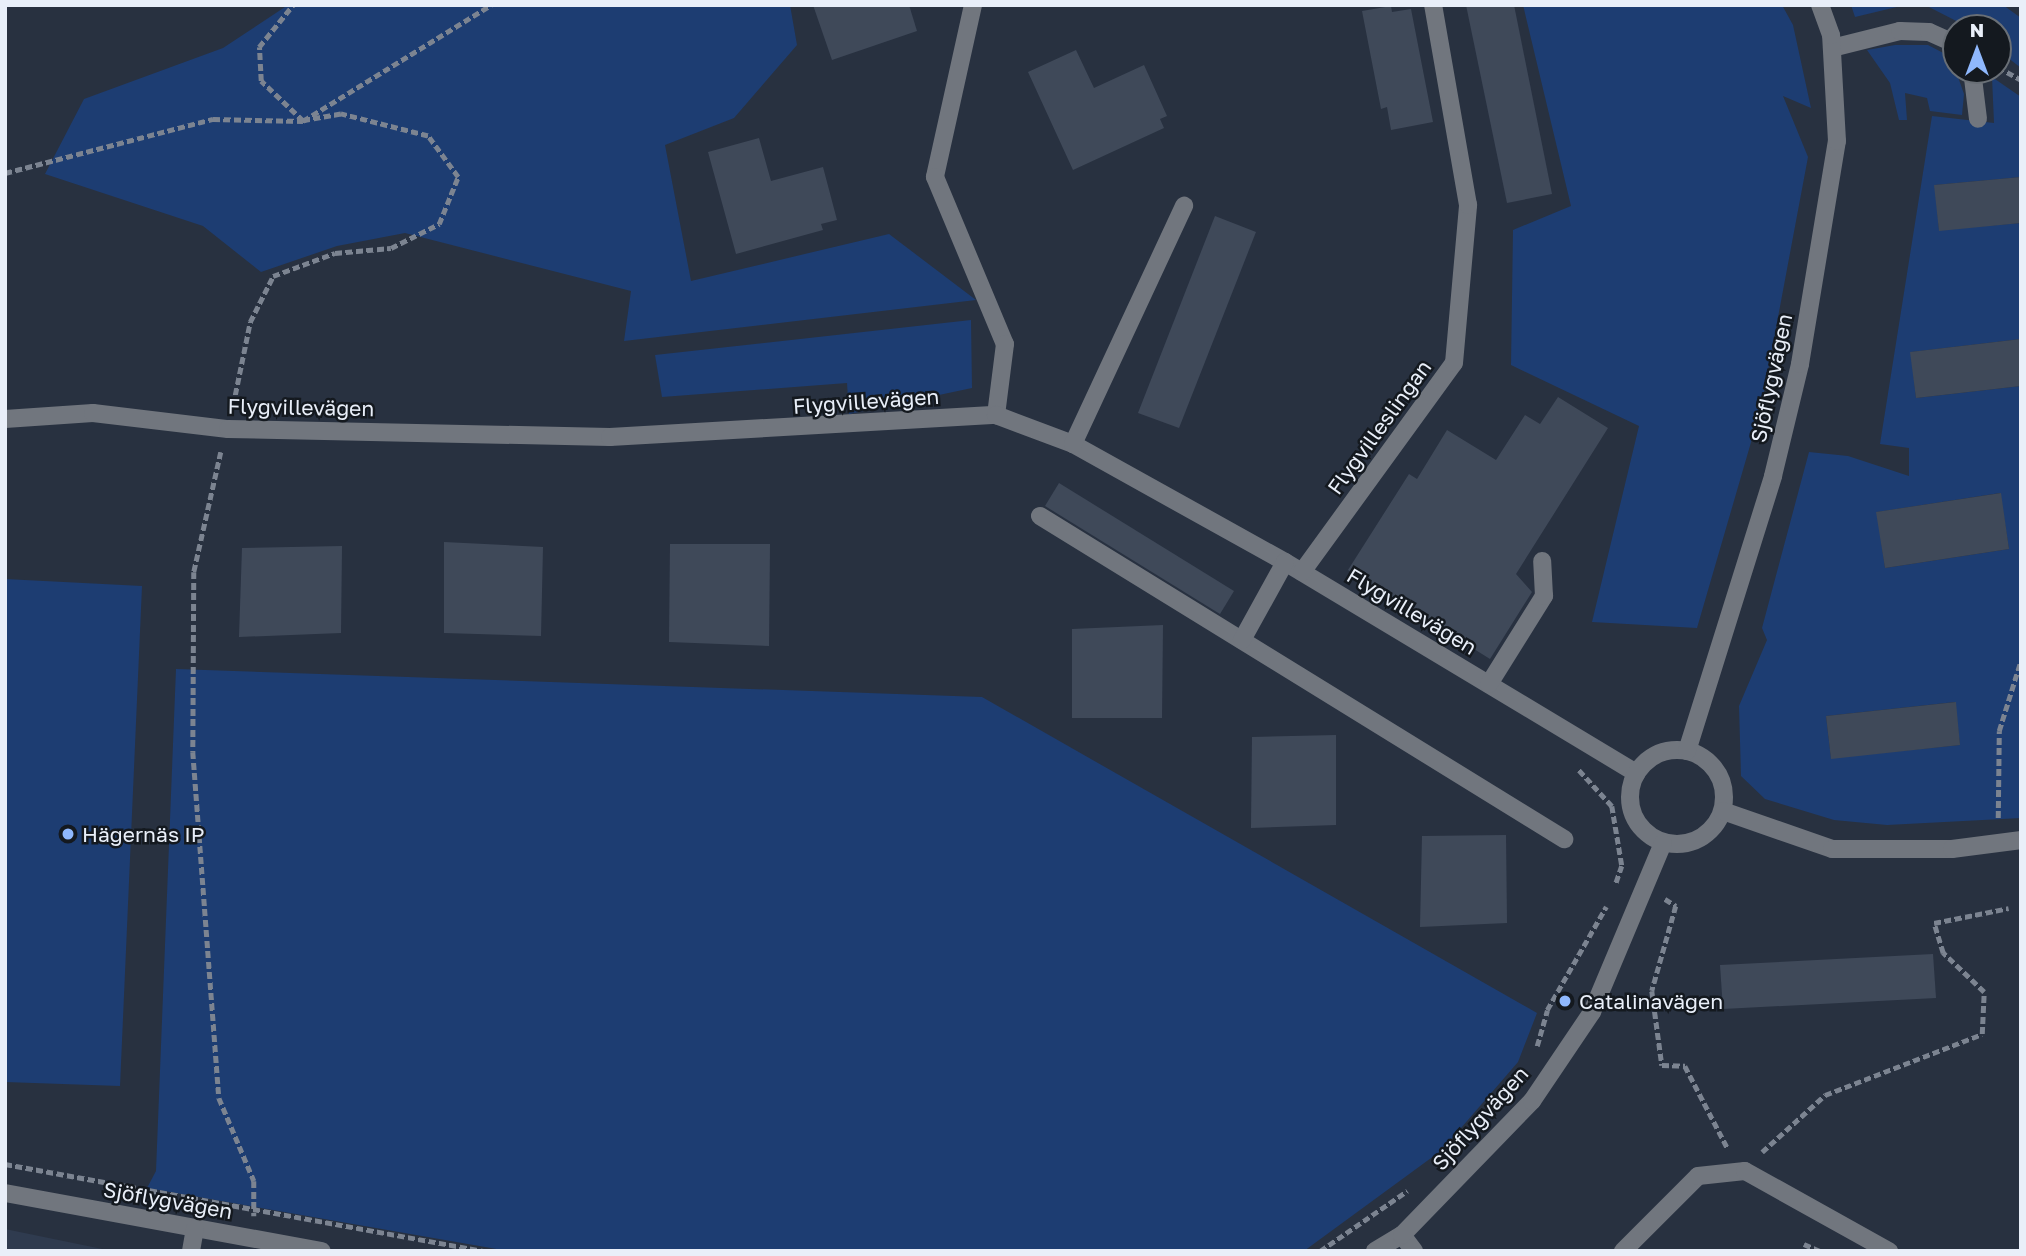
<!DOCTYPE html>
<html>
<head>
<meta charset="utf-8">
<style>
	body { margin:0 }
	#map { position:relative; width:2026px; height:1256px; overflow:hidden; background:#283140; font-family:"Golos Text",sans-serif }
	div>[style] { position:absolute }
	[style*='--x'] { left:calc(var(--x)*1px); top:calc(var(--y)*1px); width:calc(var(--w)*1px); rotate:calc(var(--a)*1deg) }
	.built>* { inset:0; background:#2f3b4f }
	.green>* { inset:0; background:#1d3d72 }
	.building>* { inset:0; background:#3f4959 }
	.path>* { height:4.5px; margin-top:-2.25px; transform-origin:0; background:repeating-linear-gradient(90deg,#7c8491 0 7px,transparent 0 10.5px) }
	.minor>* { height:18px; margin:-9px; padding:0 9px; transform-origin:9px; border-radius:9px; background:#71767e }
	.minor>.ring { margin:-9px; padding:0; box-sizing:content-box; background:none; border:18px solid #71767e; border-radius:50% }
	.dots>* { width:19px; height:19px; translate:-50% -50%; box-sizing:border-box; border:4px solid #14191f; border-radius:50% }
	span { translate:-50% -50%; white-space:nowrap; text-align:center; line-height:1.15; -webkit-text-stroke:5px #14191f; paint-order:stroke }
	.street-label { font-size:21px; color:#e9eff9 }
	.poi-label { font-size:21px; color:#e9eff9 }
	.left { translate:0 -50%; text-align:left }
	.frame { position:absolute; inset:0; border:7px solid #e9eff9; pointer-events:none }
	.north { position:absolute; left:1942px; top:14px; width:70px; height:70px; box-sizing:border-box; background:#14191f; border:2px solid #696f76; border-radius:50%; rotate:0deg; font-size:19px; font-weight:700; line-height:28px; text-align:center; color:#e9eff9 }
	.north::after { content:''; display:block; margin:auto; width:24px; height:32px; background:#8fb8fd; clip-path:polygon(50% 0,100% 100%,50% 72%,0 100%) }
</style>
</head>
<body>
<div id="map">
	<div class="built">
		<i style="clip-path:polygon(5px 1229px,112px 1251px,5px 1251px)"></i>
	</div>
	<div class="green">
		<i style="clip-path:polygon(288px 5px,790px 5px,797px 45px,734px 118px,665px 145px,691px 281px,889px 234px,976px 300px,624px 341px,631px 291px,405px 233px,337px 246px,261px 272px,203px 226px,45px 174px,84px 99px,223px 48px)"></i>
		<i style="clip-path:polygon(1523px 5px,1782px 5px,1793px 25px,1811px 108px,1783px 96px,1808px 157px,1761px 408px,1697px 628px,1592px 622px,1639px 426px,1511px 365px,1513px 230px,1571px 206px)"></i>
		<i style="clip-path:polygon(1851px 5px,1905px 5px,1855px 17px)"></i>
		<i style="clip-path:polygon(1925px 5px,2003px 5px,2021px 18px,2021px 68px,1998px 50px,1998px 28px,1970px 28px)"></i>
		<i style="clip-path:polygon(1895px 45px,1928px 45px,1951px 57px,1964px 94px,1962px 115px,1930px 111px,1927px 98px,1905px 93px,1907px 120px,1899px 120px,1890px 83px,1867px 50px)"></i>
		<i style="clip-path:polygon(evenodd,1992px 77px,2021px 97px,2021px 177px,1935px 185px,1939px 230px,2021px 223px,2021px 339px,1911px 352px,1916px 398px,2021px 386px,2021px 818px,1887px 825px,1834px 820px,1765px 799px,1741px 776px,1739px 706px,1767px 640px,1762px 628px,1809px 452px,1848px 456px,1909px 476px,1909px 448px,1880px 444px,1932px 116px,1994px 123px,1992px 77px,2000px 493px,2009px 549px,1885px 568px,1877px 512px,2000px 493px,1992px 77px,1955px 702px,1960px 745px,1831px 758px,1826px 716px,1955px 702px)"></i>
		<i style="clip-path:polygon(971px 320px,972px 388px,849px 414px,847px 383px,662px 397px,655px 355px)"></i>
		<i style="clip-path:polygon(5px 579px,142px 586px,120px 1086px,5px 1082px)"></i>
		<i style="clip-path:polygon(176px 669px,982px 697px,1537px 1013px,1518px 1062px,1442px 1150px,1304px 1251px,508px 1251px,147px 1188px,156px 1171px)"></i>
	</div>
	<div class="building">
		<i style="clip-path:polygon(813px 5px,909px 5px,917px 31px,832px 60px)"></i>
		<i style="clip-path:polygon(1466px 5px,1514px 5px,1552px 194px,1507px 203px)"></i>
		<i style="clip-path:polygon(1391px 6px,1392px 12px,1411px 9px,1433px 122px,1391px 130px,1387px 107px,1381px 109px,1362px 11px)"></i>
		<i style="clip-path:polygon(1076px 50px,1094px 88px,1144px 65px,1167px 116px,1160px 119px,1164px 128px,1073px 170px,1028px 72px)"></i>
		<i style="clip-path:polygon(759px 138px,771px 181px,823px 167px,837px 220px,821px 224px,823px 230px,736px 254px,708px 152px)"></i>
		<i style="clip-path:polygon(2021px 177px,2021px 223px,1939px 231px,1934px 185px)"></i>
		<i style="clip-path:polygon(1215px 216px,1256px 232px,1179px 428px,1138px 413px)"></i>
		<i style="clip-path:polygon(2021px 339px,2021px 386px,1916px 398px,1910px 352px)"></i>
		<i style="clip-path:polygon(1558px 397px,1608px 428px,1516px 574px,1532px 592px,1490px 659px,1348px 570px,1409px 474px,1417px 479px,1447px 430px,1496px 460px,1525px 415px,1540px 424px)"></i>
		<i style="clip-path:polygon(1059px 483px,1234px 591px,1220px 614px,1045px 506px)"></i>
		<i style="clip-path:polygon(2001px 493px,2009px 549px,1885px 568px,1876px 512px)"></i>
		<i style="clip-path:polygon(444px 542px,543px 547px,541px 636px,444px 633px)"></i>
		<i style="clip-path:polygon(670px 544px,770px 544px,769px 646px,669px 642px)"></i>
		<i style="clip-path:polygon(342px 546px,341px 633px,239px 637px,242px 548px)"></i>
		<i style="clip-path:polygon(1163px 625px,1162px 718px,1072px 718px,1072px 629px)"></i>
		<i style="clip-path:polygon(1956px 702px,1960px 745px,1831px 759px,1826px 716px)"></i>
		<i style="clip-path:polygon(1336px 735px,1336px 825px,1251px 828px,1252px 737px)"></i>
		<i style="clip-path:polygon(1506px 835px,1507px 923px,1420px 927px,1422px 836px)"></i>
		<i style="clip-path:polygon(1933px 954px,1936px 998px,1723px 1009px,1720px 965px)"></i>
	</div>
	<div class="path">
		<i style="--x:1998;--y:67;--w:26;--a:29"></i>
		<i style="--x:5;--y:173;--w:215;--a:-14.6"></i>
		<i style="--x:213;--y:119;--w:90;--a:1.3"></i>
		<i style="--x:303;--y:121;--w:221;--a:-31.7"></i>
		<i style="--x:233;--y:405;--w:85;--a:-78.4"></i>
		<i style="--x:250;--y:322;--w:51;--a:-63.4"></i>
		<i style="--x:273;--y:276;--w:66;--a:-20.4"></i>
		<i style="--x:335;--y:253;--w:56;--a:-5.1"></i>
		<i style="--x:391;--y:248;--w:54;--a:-26.6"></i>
		<i style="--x:439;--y:224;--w:51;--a:-68"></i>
		<i style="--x:458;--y:177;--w:51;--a:-126.2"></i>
		<i style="--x:428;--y:136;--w:90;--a:-165.8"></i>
		<i style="--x:341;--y:114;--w:39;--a:170"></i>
		<i style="--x:303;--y:121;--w:58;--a:-136.4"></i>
		<i style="--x:261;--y:81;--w:34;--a:-93"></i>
		<i style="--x:259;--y:47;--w:54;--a:-51"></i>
		<i style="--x:221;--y:452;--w:123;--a:102.7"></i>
		<i style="--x:194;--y:572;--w:180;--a:90.3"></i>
		<i style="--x:193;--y:752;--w:347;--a:85.7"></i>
		<i style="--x:219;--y:1098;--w:90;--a:67.1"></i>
		<i style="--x:254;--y:1181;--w:35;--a:90"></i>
		<i style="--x:1579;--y:770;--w:49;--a:47.5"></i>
		<i style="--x:1612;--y:806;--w:61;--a:80.5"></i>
		<i style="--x:1622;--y:866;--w:18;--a:109"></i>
		<i style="--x:1998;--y:818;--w:87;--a:-89.3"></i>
		<i style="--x:1999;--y:731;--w:74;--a:-72.8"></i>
		<i style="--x:1665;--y:899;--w:13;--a:32"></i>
		<i style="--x:1676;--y:906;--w:88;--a:105.8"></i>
		<i style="--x:1652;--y:991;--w:75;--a:82.3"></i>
		<i style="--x:1662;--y:1065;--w:23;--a:2"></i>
		<i style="--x:1685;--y:1066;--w:93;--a:62.6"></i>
		<i style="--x:1537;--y:1046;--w:37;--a:-74"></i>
		<i style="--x:1547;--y:1010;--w:119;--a:-60.2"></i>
		<i style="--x:1762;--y:1152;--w:85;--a:-42.1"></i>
		<i style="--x:1825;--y:1095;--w:168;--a:-21.2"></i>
		<i style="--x:1982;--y:1034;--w:42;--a:-87.3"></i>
		<i style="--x:1984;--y:992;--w:57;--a:-136.4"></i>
		<i style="--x:1943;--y:953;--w:31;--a:-107"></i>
		<i style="--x:1934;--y:923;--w:76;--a:-11.3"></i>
		<i style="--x:5;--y:1164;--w:486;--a:10.3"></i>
		<i style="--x:1804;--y:1244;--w:17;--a:24"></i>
		<i style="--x:1320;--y:1251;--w:106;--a:-34.6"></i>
	</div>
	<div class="minor">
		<i style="--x:973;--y:5;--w:176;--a:102.5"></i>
		<i style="--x:935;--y:177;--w:181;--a:67.3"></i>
		<i style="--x:1005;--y:344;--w:72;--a:97.2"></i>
		<i style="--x:1832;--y:48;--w:70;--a:-14"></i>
		<i style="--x:1900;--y:31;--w:29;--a:2"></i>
		<i style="--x:1929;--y:32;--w:30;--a:24"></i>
		<i style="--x:1972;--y:70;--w:49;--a:83"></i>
		<i style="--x:5;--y:419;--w:88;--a:-3.9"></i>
		<i style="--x:93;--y:413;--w:136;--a:6.8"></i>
		<i style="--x:228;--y:429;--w:382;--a:1.2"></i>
		<i style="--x:610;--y:437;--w:387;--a:-3.3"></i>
		<i style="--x:996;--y:415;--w:82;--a:20.6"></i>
		<i style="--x:1073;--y:444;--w:243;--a:29.1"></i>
		<i style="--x:1285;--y:562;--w:410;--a:31"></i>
		<i style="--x:1073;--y:444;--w:263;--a:-65"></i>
		<i style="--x:1040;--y:516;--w:616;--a:31.65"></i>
		<i style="--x:1302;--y:572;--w:258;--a:-54"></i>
		<i style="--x:1454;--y:363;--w:159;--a:-84.9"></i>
		<i style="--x:1468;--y:205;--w:203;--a:-99.9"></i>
		<i style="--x:1242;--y:640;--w:89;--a:-61.1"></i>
		<i style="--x:1489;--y:684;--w:104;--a:-58"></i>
		<i style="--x:1544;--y:596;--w:35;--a:-93"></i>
		<i class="ring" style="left:1630px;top:750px;width:76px;height:76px"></i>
		<i style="--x:1687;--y:751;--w:288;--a:-72.6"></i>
		<i style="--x:1773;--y:476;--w:115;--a:-76.4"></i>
		<i style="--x:1800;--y:364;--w:226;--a:-80.6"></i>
		<i style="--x:1837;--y:141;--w:106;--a:-93.2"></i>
		<i style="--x:1831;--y:35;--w:32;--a:-110"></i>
		<i style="--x:1723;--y:811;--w:115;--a:19.2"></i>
		<i style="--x:1832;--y:849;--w:120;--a:0"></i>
		<i style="--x:1952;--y:849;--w:70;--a:-7.4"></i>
		<i style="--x:5;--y:1193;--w:322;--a:10.4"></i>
		<i style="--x:1402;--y:1235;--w:20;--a:53"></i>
		<i style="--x:191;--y:1251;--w:22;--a:-80"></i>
		<i style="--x:1375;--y:1251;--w:31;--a:-31"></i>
		<i style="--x:1402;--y:1235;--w:187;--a:-45.9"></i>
		<i style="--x:1532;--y:1101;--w:107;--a:-56"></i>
		<i style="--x:1592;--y:1012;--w:183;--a:-67.2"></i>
		<i style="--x:1623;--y:1251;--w:106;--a:-45"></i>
		<i style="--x:1698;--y:1176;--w:47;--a:-6.1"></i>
		<i style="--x:1745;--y:1171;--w:165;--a:29.1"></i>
	</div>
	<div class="dots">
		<i style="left:68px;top:834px;background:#8fb8fd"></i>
		<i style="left:1565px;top:1001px;background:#8fb8fd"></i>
	</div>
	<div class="street-label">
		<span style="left:1771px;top:378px;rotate:-78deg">Sjöflygvägen</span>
		<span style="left:866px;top:401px;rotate:-4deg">Flygvillevägen</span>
		<span style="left:301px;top:407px;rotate:1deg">Flygvillevägen</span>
		<span style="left:1379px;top:427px;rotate:-54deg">Flygvilleslingan</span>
		<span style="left:1412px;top:611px;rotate:31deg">Flygvillevägen</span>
		<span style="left:1480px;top:1118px;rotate:-48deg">Sjöflygvägen</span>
		<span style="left:168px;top:1200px;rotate:10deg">Sjöflygvägen</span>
	</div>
	<div class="poi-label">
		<span class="left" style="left:82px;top:834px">Hägernäs IP</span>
		<span class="left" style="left:1579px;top:1001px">Catalinavägen</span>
	</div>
	<div class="frame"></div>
	<div class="north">N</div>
</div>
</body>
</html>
